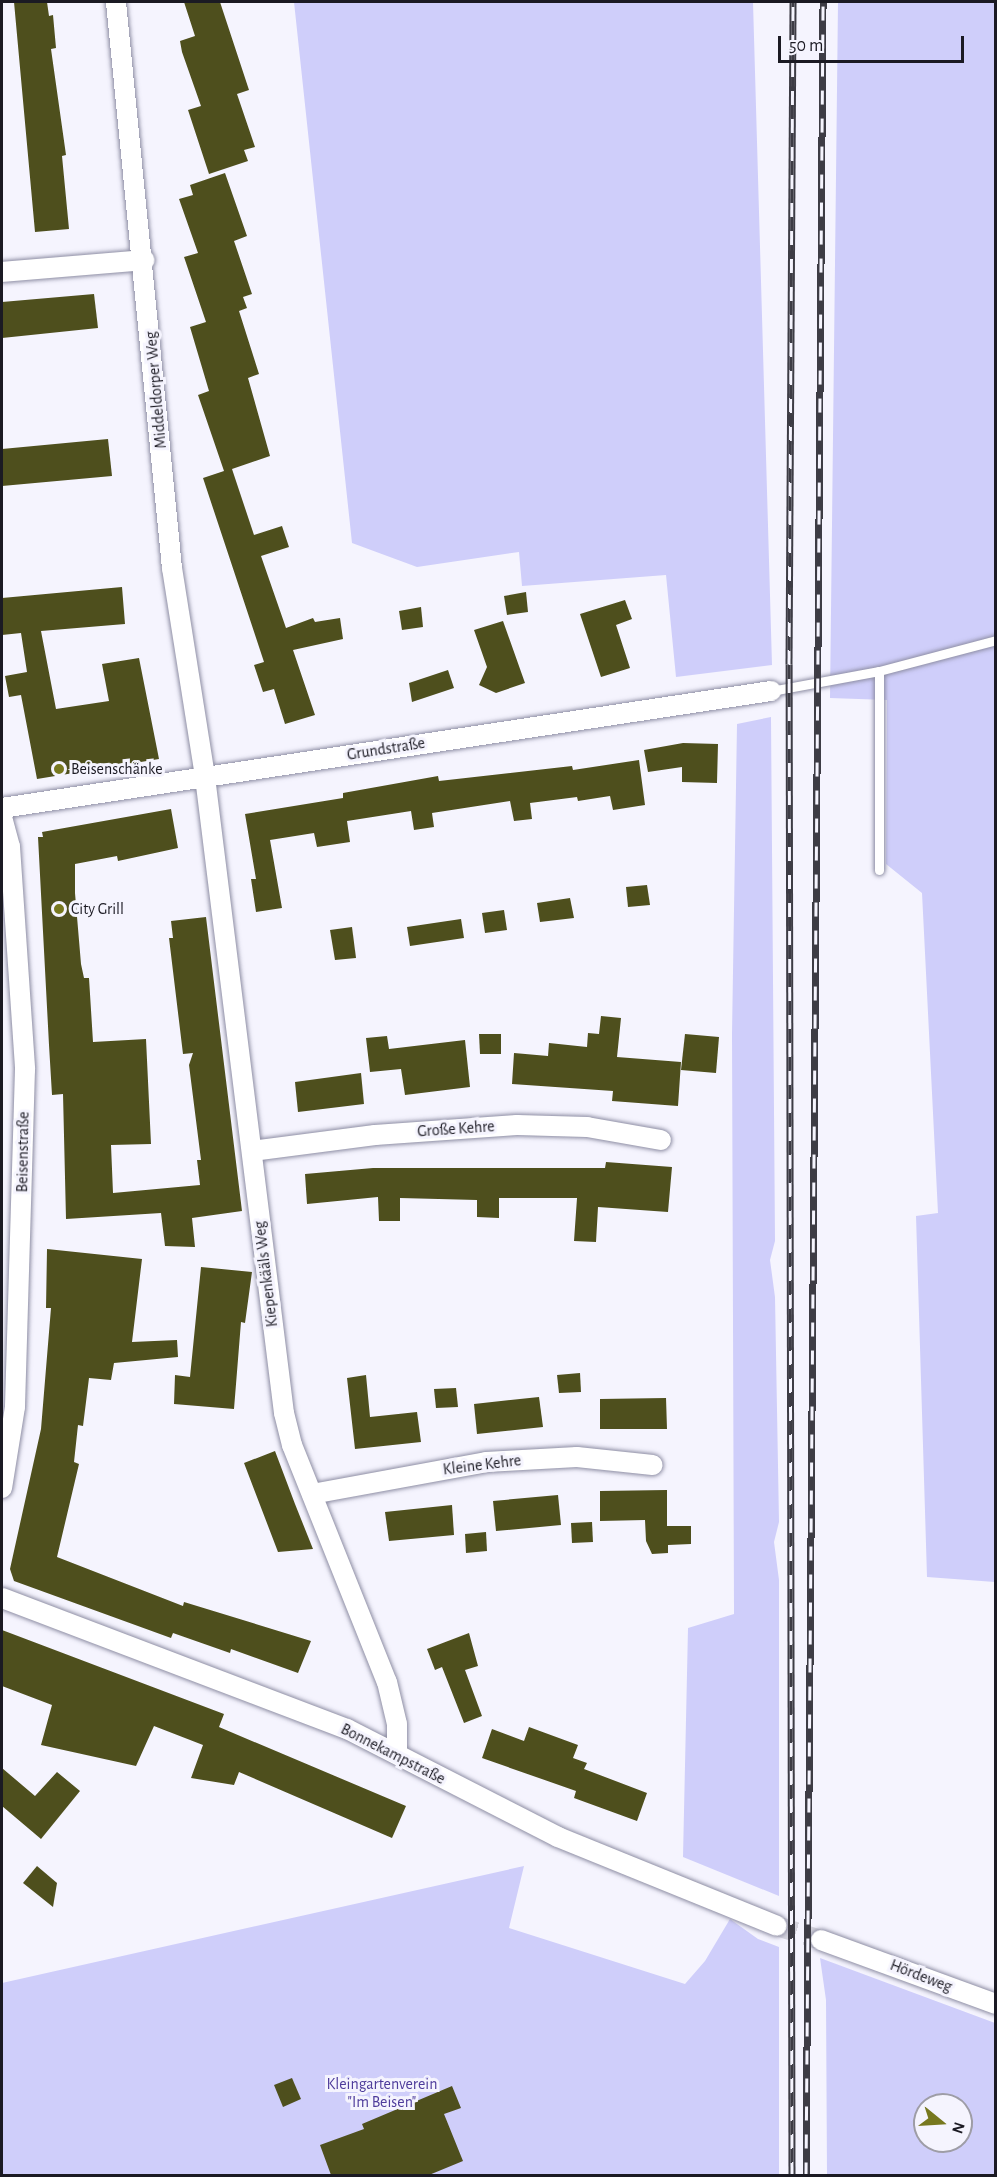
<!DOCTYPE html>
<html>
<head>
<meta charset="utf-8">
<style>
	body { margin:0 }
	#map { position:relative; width:997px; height:2177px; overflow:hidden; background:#f5f4fe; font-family:"Alegreya Sans",sans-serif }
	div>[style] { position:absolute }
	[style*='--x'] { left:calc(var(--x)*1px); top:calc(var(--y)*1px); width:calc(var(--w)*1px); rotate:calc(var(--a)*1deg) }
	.green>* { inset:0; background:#cfcefa }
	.building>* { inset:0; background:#4e4f1d }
	.street-tunnel>* { height:20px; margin-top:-10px; transform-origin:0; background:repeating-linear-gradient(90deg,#d4d3dd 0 20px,transparent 0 30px) }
	.roads { filter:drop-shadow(0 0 2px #8e8ea4) drop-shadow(0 0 2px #8e8ea4) }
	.lane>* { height:9px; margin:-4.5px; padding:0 4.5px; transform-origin:4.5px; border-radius:4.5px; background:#fff }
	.street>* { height:20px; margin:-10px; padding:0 10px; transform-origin:10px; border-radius:10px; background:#fff }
	.rail>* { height:7px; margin-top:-3.5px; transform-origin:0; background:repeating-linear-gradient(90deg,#f5f4fe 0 14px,#3d3c45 0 28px); box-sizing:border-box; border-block:2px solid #3d3c45 }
	.dots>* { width:16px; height:16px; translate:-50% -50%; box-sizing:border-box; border:3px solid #f5f4fe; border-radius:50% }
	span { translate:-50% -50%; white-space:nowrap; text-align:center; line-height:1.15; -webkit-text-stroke:6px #f5f4fe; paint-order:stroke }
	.street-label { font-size:16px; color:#1b1a23 }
	.poi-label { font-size:16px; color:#1b1a23 }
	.left { translate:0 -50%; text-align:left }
	.park-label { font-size:16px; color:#4e3c9b }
	.frame { position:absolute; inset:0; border:3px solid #1b1a23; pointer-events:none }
	.north { position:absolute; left:913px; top:2093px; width:60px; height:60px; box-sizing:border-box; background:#f5f4fe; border:2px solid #9e9da6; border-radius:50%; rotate:108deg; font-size:16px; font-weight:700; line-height:24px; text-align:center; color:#1b1a23 }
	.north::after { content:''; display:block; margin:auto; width:21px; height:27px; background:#77781f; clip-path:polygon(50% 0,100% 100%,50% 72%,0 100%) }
	.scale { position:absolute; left:778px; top:36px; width:186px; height:27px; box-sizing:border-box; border:3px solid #1b1a23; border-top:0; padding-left:8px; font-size:18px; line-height:21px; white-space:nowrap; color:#1b1a23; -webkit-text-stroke:4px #f5f4fe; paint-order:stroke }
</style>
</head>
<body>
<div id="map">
	<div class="green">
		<i style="clip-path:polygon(294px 2px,753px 2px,772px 665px,676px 677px,666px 575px,522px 586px,519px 552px,417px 567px,352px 543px)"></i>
		<i style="clip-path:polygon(838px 2px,995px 2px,995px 1582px,927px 1577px,916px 1216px,938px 1213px,922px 893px,886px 864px,887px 700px,830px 698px)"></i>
		<i style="clip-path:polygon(771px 717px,775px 1241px,770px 1260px,775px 1297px,779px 1522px,774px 1542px,779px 1580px,779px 1896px,683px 1857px,688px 1628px,734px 1614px,732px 1034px,737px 724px)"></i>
		<i style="clip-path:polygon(524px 1866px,509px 1928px,685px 1984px,705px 1961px,730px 1919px,758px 1939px,779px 1947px,779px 2175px,2px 2176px,2px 1983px)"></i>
		<i style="clip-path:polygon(evenodd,820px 1958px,995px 2023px,995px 2175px,827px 2175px,826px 2000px,820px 1958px,925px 2105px,961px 2105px,961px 2141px,925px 2141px,925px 2105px)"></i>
	</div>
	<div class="building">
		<i style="clip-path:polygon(14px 2px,47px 2px,49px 16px,53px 15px,56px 48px,51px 49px,66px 155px,62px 156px,69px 229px,35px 232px)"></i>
		<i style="clip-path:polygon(184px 2px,220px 2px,249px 90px,237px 94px,255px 147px,244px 150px,248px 161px,209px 174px,188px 110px,201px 106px,182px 52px,180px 41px,195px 36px)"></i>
		<i style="clip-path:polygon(225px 173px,247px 236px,234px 241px,252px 294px,243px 297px,247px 308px,239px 311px,259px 374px,248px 378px,270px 456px,232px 469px,254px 535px,282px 526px,289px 547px,261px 556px,286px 628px,313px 618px,315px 622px,340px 618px,343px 639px,293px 650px,315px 715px,285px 724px,274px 689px,263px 692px,254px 665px,264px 662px,203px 478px,224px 471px,198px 395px,209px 391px,190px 327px,206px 322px,184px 257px,198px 253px,179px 199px,193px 195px,190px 185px)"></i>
		<i style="clip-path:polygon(94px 294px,98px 328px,2px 338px,2px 302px)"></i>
		<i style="clip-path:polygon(108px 439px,112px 476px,2px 486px,2px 449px)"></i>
		<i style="clip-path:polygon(122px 587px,125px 624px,41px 631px,56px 709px,109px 701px,102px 664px,139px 658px,159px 759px,37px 779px,21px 695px,9px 697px,5px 676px,27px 672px,21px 633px,2px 635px,2px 598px)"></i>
		<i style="clip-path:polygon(526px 592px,528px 612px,507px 615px,504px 596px)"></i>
		<i style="clip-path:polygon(625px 600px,632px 619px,616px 625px,630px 668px,601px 677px,580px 614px)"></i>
		<i style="clip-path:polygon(421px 607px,423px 627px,402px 630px,399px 611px)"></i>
		<i style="clip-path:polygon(503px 621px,525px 683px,496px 693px,479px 685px,487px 667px,474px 630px)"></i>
		<i style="clip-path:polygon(448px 670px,454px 688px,412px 702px,409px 683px)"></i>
		<i style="clip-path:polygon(683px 743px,718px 744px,717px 783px,682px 782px,682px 767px,648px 772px,644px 750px)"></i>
		<i style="clip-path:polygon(639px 760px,645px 805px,613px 810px,610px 796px,578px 801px,577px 797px,530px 803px,532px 819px,514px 821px,510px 801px,432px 813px,434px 827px,414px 830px,411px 811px,347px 821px,350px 842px,317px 847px,314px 833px,270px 840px,282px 908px,256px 912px,251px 879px,256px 879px,245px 814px,343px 798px,343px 793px,438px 776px,439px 781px,572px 766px,573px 770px)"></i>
		<i style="clip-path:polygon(171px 809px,178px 848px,118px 861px,117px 856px,75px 864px,75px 893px,81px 964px,84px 978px,89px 978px,93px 1042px,146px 1039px,151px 1144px,111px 1145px,113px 1193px,200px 1185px,197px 1160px,201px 1160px,189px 1065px,193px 1053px,183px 1054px,169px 938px,173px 938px,171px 921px,206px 917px,242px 1211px,192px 1218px,195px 1247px,165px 1246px,161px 1213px,66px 1219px,63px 1094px,52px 1095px,49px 1045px,38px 837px,43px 837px,42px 832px)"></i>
		<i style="clip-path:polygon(647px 885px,650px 905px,628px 907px,626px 887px)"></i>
		<i style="clip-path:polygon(570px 898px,574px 918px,540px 922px,537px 903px)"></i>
		<i style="clip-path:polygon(504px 910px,507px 930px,485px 933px,482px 913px)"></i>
		<i style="clip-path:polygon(461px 919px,464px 938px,410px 946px,407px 927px)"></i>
		<i style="clip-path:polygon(352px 927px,356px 958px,335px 960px,330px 930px)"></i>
		<i style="clip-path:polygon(601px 1016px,621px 1018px,617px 1057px,681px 1062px,678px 1106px,612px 1101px,613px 1091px,512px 1084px,514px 1053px,548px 1056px,549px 1043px,587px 1047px,588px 1033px,599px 1034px)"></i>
		<i style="clip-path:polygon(479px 1034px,501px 1034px,501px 1054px,480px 1054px)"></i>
		<i style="clip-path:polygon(685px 1034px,719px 1037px,716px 1073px,681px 1070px)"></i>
		<i style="clip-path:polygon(387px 1036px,389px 1049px,465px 1040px,470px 1087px,405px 1095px,401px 1069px,370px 1072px,366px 1038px)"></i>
		<i style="clip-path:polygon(361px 1073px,364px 1104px,298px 1112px,295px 1082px)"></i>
		<i style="clip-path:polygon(606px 1162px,672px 1167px,668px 1212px,598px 1207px,596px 1242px,574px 1241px,577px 1198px,499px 1198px,499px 1218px,477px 1217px,477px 1200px,400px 1198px,400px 1221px,379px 1221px,378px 1197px,307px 1204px,305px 1174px,373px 1168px,605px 1168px)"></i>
		<i style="clip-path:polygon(47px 1249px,142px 1259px,132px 1342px,177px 1340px,178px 1357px,114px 1363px,111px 1380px,89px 1378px,83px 1426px,78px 1425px,74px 1462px,79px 1464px,57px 1557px,183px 1606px,184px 1602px,311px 1641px,298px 1673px,231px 1649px,230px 1653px,173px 1633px,171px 1638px,14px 1581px,10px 1569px,41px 1429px,51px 1308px,46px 1308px)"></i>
		<i style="clip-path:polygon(201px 1267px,252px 1272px,245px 1323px,241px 1322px,234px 1409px,174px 1404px,175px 1375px,190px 1377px)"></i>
		<i style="clip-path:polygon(580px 1373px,581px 1392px,559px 1393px,557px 1375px)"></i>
		<i style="clip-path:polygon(366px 1375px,370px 1417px,417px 1412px,421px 1442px,355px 1449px,347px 1378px)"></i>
		<i style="clip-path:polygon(456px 1388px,458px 1407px,436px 1408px,434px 1389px)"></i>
		<i style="clip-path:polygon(539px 1397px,543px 1427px,477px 1434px,474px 1404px)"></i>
		<i style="clip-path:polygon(666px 1398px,667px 1429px,600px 1429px,600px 1399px)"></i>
		<i style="clip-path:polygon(275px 1451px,295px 1504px,313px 1549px,278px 1552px,244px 1463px)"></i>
		<i style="clip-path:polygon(667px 1490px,667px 1526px,691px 1526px,691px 1544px,668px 1545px,668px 1553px,652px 1554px,646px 1541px,645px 1520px,600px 1521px,600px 1491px)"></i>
		<i style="clip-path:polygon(558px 1495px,561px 1525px,496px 1531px,493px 1501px)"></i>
		<i style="clip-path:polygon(452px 1505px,454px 1535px,389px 1541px,385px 1512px)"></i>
		<i style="clip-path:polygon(592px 1522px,593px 1542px,572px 1543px,571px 1523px)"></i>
		<i style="clip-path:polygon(486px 1532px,487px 1551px,466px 1553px,465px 1534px)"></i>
		<i style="clip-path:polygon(2px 1630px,224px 1714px,219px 1727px,406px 1806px,392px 1838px,239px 1772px,234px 1785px,191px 1778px,203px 1745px,154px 1726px,136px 1766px,41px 1745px,52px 1705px,2px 1686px)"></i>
		<i style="clip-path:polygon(469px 1633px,478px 1666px,465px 1670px,482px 1716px,464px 1723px,442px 1667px,435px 1670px,427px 1649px)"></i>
		<i style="clip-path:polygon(529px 1727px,578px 1745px,573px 1758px,587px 1763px,584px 1769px,647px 1793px,637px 1821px,574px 1798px,576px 1791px,482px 1758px,492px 1729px,524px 1741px)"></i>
		<i style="clip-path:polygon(2px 1768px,35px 1796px,57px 1772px,80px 1791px,41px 1839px,2px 1806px)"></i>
		<i style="clip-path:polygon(37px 1866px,57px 1883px,53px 1907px,23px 1883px)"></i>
		<i style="clip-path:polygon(292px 2078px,301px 2099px,283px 2107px,274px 2085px)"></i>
		<i style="clip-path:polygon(452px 2086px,461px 2108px,444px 2114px,463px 2161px,429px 2175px,331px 2175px,320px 2145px,364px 2129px,362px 2124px)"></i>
	</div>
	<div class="street-tunnel">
		<i style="--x:777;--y:1926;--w:46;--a:17.7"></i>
	</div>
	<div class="roads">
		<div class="lane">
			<i style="--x:771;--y:691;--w:110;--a:-10.5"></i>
			<i style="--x:879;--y:671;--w:121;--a:-14.8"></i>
			<i style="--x:879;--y:870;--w:199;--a:-90"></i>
		</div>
		<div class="street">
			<i style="--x:116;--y:2;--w:569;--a:84.35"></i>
			<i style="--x:172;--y:568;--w:212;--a:81"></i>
			<i style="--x:205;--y:777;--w:641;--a:82.92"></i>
			<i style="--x:284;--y:1413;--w:33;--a:76"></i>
			<i style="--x:292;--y:1445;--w:255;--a:68.2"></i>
			<i style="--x:387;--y:1682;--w:43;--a:76.6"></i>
			<i style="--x:397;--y:1724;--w:29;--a:90"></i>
			<i style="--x:2;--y:272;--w:143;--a:-4.8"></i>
			<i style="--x:2;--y:808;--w:778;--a:-8.65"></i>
			<i style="--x:2;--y:817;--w:31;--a:75"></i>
			<i style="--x:10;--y:847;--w:223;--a:86.1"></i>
			<i style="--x:25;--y:1069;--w:338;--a:91.7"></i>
			<i style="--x:15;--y:1407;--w:82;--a:99.1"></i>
			<i style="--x:252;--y:1151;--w:124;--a:-7.4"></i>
			<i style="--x:375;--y:1135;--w:142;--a:-4"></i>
			<i style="--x:517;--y:1125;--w:70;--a:1.6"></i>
			<i style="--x:587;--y:1127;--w:75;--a:10"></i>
			<i style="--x:312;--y:1494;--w:177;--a:-10.4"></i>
			<i style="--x:486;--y:1462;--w:91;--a:-3.1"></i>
			<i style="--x:577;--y:1457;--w:76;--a:6"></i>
			<i style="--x:2;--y:1598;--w:369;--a:20.8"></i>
			<i style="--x:347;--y:1729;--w:237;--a:27.1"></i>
			<i style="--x:558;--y:1837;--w:236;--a:22.1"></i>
			<i style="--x:821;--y:1940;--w:186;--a:20.1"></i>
		</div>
	</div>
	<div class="rail">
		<i style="--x:792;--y:2176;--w:1512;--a:-90.11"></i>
		<i style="--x:789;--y:664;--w:662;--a:-89.65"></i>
		<i style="--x:806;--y:2176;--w:2174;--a:-89.55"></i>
	</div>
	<div class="dots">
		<i style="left:59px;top:769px;background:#77781f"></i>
		<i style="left:59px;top:909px;background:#77781f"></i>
	</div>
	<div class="street-label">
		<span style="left:156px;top:390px;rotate:-95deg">Middeldorper Weg</span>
		<span style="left:386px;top:749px;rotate:-9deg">Grundstraße</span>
		<span style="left:456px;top:1129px;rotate:-4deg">Große Kehre</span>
		<span style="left:23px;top:1152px;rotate:-89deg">Beisenstraße</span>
		<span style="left:266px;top:1274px;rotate:-97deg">Kiepenkääls Weg</span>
		<span style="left:482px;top:1465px;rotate:-7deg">Kleine Kehre</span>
		<span style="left:393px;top:1754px;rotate:27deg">Bonnekampstraße</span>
		<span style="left:921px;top:1976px;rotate:21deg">Hördeweg</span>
	</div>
	<div class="poi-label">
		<span class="left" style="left:71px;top:769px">Beisenschänke</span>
		<span class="left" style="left:71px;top:909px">City Grill</span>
	</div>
	<div class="park-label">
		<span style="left:382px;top:2093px">Kleingartenverein<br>"Im Beisen"</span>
	</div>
	<div class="frame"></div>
	<div class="north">N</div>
	<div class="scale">50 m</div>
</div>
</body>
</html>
